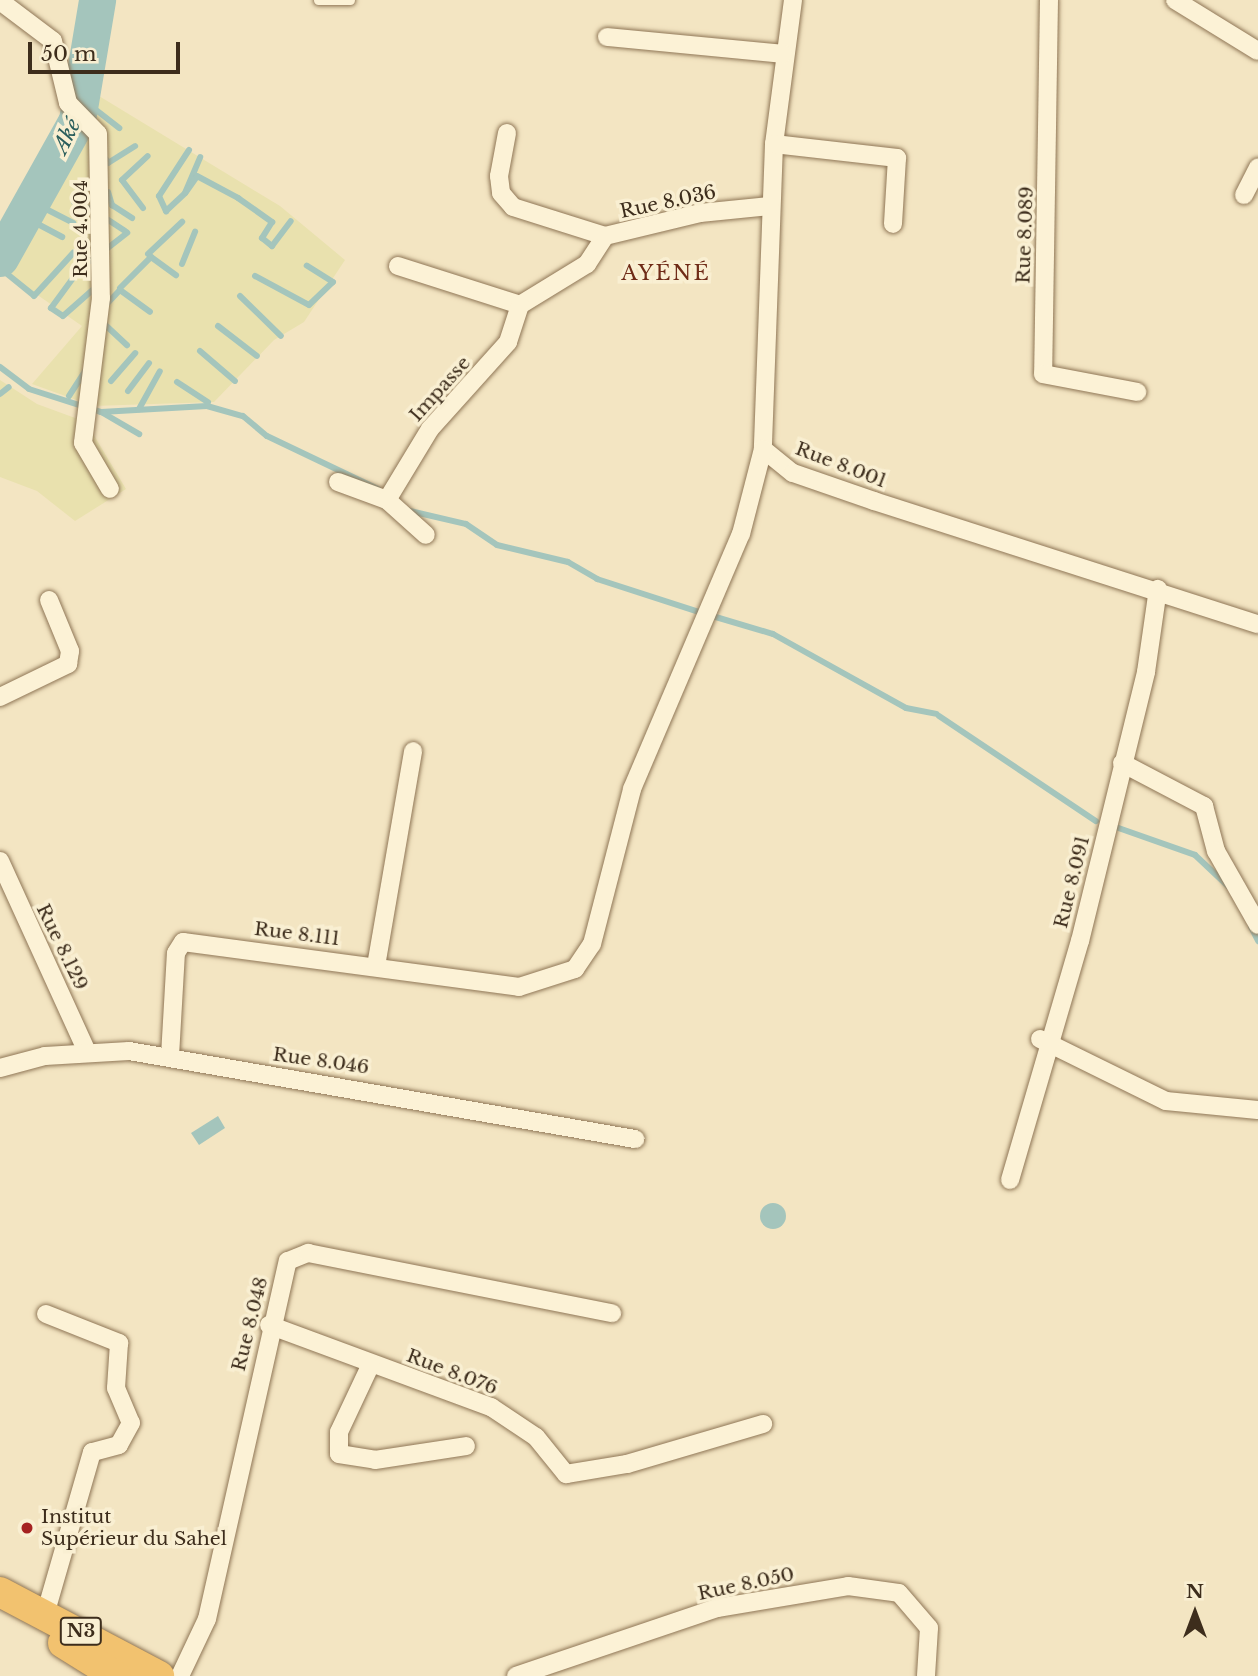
<!DOCTYPE html>
<html>
<head>
<meta charset="utf-8">
<style>
	body { margin:0 }
	#map { position:relative; width:1258px; height:1676px; overflow:hidden; background:#f3e5c2; font-family:"Libre Baskerville",serif }
	div>[style] { position:absolute }
	[style*='--x'] { left:calc(var(--x)*1px); top:calc(var(--y)*1px); width:calc(var(--w)*1px); rotate:calc(var(--a)*1deg) }
	.farmland>* { inset:0; background:#e9e1ae }
	.water>* { inset:0; background:#a4c5bc }
	.round { border-radius:50% }
	.stream>* { height:6px; margin:-3px; padding:0 3px; transform-origin:3px; border-radius:3px; background:#a4c5bc }
	.river>* { height:37px; margin:-18.5px; padding:0 18.5px; transform-origin:18.5px; border-radius:18.5px; background:#a4c5bc }
	.roads { filter:drop-shadow(0 0 2px #8f7656) drop-shadow(0 0 2px #8f7656) }
	.service>* { height:9px; margin:-4.5px; padding:0 4.5px; transform-origin:4.5px; border-radius:4.5px; background:#fcf2d6 }
	.minor>* { height:18px; margin:-9px; padding:0 9px; transform-origin:9px; border-radius:9px; background:#fcf2d6 }
	.trunk>* { height:30px; margin:-15px; padding:0 15px; transform-origin:15px; border-radius:15px; background:#f2c26f }
	.dots>* { width:19px; height:19px; translate:-50% -50%; box-sizing:border-box; border:4px solid #f9efd2; border-radius:50% }
	span { translate:-50% -50%; white-space:nowrap; text-align:center; line-height:1.15; -webkit-text-stroke:7px #f9efd2; paint-order:stroke }
	.shield-label span { padding:2px 5px; background:#f9efd2; border:2px solid; border-radius:5px; -webkit-text-stroke-width:0 }
	.shield-label { font-size:18px; color:#3d2d1c; font-weight:700 }
	.street-label { font-size:19px; color:#3d2d1c }
	.poi-label { font-size:19px; color:#3d2d1c }
	.left { translate:0 -50%; text-align:left }
	.water-label { font-size:21px; color:#2a5e5c; font-style:italic }
	.neighbourhood-label { font-size:21px; color:#6f2b17; letter-spacing:2px }
	.north { position:absolute; left:1160px; top:1578px; width:70px; height:70px; -webkit-text-stroke:5px #f9efd2; paint-order:stroke; rotate:0deg; font-size:19px; font-weight:700; line-height:28px; text-align:center; color:#3d2d1c }
	.north::after { content:''; display:block; margin:auto; width:24px; height:32px; background:#3d2d1c; clip-path:polygon(50% 0,100% 100%,50% 72%,0 100%) }
	.scale { position:absolute; left:28px; top:42px; width:152px; height:32px; box-sizing:border-box; border:4px solid #3d2d1c; border-top:0; padding-left:9px; font-size:21px; line-height:24px; white-space:nowrap; color:#3d2d1c; -webkit-text-stroke:5px #f9efd2; paint-order:stroke }
</style>
</head>
<body>
<div id="map">
	<div class="farmland">
		<i style="clip-path:polygon(99px 96px,280px 206px,345px 260px,304px 322px,274px 340px,214px 402px,93px 406px,32px 384px,82px 326px,6px 273px,78px 148px)"></i>
		<i style="clip-path:polygon(0 380px,37px 404px,86px 422px,126px 489px,75px 521px,37px 491px,0 477px)"></i>
	</div>
	<div class="water">
		<i style="clip-path:polygon(218px 1116px,225px 1128px,199px 1145px,191px 1133px)"></i>
		<i class="round" style="left:760px;top:1203px;width:26px;height:26px"></i>
	</div>
	<div class="stream">
		<i style="--x:91;--y:106;--w:36;--a:38"></i>
		<i style="--x:189;--y:150;--w:55;--a:123.1"></i>
		<i style="--x:159;--y:196;--w:17;--a:65"></i>
		<i style="--x:166;--y:211;--w:26;--a:-43"></i>
		<i style="--x:185;--y:193;--w:39;--a:-67"></i>
		<i style="--x:104;--y:156;--w:8;--a:60"></i>
		<i style="--x:108;--y:163;--w:32;--a:-32"></i>
		<i style="--x:108;--y:192;--w:14;--a:73"></i>
		<i style="--x:112;--y:205;--w:24;--a:33"></i>
		<i style="--x:186;--y:192;--w:19;--a:-55"></i>
		<i style="--x:197;--y:176;--w:47;--a:28.2"></i>
		<i style="--x:238;--y:198;--w:42;--a:35.2"></i>
		<i style="--x:272;--y:222;--w:19;--a:122"></i>
		<i style="--x:262;--y:238;--w:13;--a:39"></i>
		<i style="--x:272;--y:246;--w:31;--a:-53"></i>
		<i style="--x:74;--y:202;--w:17;--a:-69"></i>
		<i style="--x:80;--y:186;--w:17;--a:-21"></i>
		<i style="--x:42;--y:207;--w:35;--a:27"></i>
		<i style="--x:90;--y:208;--w:42;--a:33.3"></i>
		<i style="--x:143;--y:208;--w:35;--a:-127"></i>
		<i style="--x:122;--y:180;--w:35;--a:-43"></i>
		<i style="--x:34;--y:222;--w:32;--a:28"></i>
		<i style="--x:148;--y:254;--w:47;--a:-43.3"></i>
		<i style="--x:87;--y:259;--w:61;--a:126.3"></i>
		<i style="--x:51;--y:308;--w:14;--a:34"></i>
		<i style="--x:63;--y:316;--w:45;--a:-41.4"></i>
		<i style="--x:91;--y:261;--w:46;--a:-37.9"></i>
		<i style="--x:182;--y:264;--w:35;--a:-68"></i>
		<i style="--x:6;--y:273;--w:36;--a:39"></i>
		<i style="--x:34;--y:296;--w:59;--a:-47.7"></i>
		<i style="--x:255;--y:276;--w:61;--a:28.2"></i>
		<i style="--x:309;--y:305;--w:33;--a:-44"></i>
		<i style="--x:333;--y:282;--w:31;--a:-148"></i>
		<i style="--x:120;--y:288;--w:44;--a:-45"></i>
		<i style="--x:151;--y:257;--w:31;--a:36"></i>
		<i style="--x:240;--y:296;--w:57;--a:44.3"></i>
		<i style="--x:104;--y:307;--w:23;--a:-47"></i>
		<i style="--x:120;--y:290;--w:37;--a:36"></i>
		<i style="--x:100;--y:320;--w:37;--a:43"></i>
		<i style="--x:218;--y:326;--w:49;--a:37.6"></i>
		<i style="--x:200;--y:351;--w:46;--a:40.6"></i>
		<i style="--x:0;--y:367;--w:36;--a:37"></i>
		<i style="--x:29;--y:389;--w:76;--a:17.7"></i>
		<i style="--x:101;--y:412;--w:106;--a:-3.2"></i>
		<i style="--x:207;--y:406;--w:37;--a:16"></i>
		<i style="--x:243;--y:416;--w:31;--a:40"></i>
		<i style="--x:267;--y:436;--w:123;--a:25.5"></i>
		<i style="--x:111;--y:381;--w:37;--a:-49"></i>
		<i style="--x:177;--y:382;--w:37;--a:33"></i>
		<i style="--x:128;--y:391;--w:35;--a:-53"></i>
		<i style="--x:0;--y:394;--w:11;--a:-38"></i>
		<i style="--x:69;--y:396;--w:31;--a:-57"></i>
		<i style="--x:139;--y:409;--w:43;--a:-61.1"></i>
		<i style="--x:103;--y:413;--w:42;--a:30.3"></i>
		<i style="--x:406;--y:510;--w:62;--a:13.1"></i>
		<i style="--x:466;--y:524;--w:37;--a:34"></i>
		<i style="--x:497;--y:545;--w:73;--a:13.5"></i>
		<i style="--x:568;--y:562;--w:34;--a:30"></i>
		<i style="--x:597;--y:579;--w:110;--a:17.9"></i>
		<i style="--x:709;--y:615;--w:67;--a:16.5"></i>
		<i style="--x:773;--y:634;--w:152;--a:29.1"></i>
		<i style="--x:906;--y:708;--w:31;--a:11"></i>
		<i style="--x:939;--y:716;--w:189;--a:33.8"></i>
		<i style="--x:1110;--y:825;--w:90;--a:19.4"></i>
		<i style="--x:1195;--y:855;--w:47;--a:43.3"></i>
		<i style="--x:1251;--y:927;--w:16;--a:63"></i>
	</div>
	<div class="river">
		<i style="--x:0;--y:258;--w:158;--a:-60.8"></i>
		<i style="--x:77;--y:120;--w:122;--a:-80.5"></i>
	</div>
	<div class="roads">
		<div class="service">
			<i style="--x:318;--y:0;--w:32;--a:0"></i>
		</div>
		<div class="minor">
			<i style="--x:793;--y:0;--w:145;--a:97.5"></i>
			<i style="--x:774;--y:144;--w:305;--a:92.1"></i>
			<i style="--x:763;--y:449;--w:38;--a:39"></i>
			<i style="--x:793;--y:473;--w:86;--a:19.1"></i>
			<i style="--x:874;--y:501;--w:403;--a:17.8"></i>
			<i style="--x:1049;--y:0;--w:374;--a:90.9"></i>
			<i style="--x:1043;--y:374;--w:96;--a:10.8"></i>
			<i style="--x:1175;--y:0;--w:97;--a:31.6"></i>
			<i style="--x:0;--y:1;--w:66;--a:37"></i>
			<i style="--x:53;--y:41;--w:64;--a:76.4"></i>
			<i style="--x:68;--y:103;--w:43;--a:45.9"></i>
			<i style="--x:98;--y:134;--w:164;--a:89"></i>
			<i style="--x:101;--y:298;--w:146;--a:97.1"></i>
			<i style="--x:83;--y:443;--w:53;--a:59.6"></i>
			<i style="--x:607;--y:37;--w:177;--a:5.5"></i>
			<i style="--x:507;--y:133;--w:44;--a:100.5"></i>
			<i style="--x:499;--y:176;--w:17;--a:83"></i>
			<i style="--x:501;--y:193;--w:18;--a:49"></i>
			<i style="--x:513;--y:207;--w:96;--a:17.5"></i>
			<i style="--x:774;--y:144;--w:124;--a:6.5"></i>
			<i style="--x:897;--y:158;--w:66;--a:93.5"></i>
			<i style="--x:1244;--y:195;--w:31;--a:-63"></i>
			<i style="--x:398;--y:266;--w:128;--a:17.7"></i>
			<i style="--x:520;--y:305;--w:79;--a:-31.5"></i>
			<i style="--x:587;--y:264;--w:33;--a:-57"></i>
			<i style="--x:605;--y:236;--w:98;--a:-13.6"></i>
			<i style="--x:700;--y:213;--w:70;--a:-5.7"></i>
			<i style="--x:338;--y:482;--w:52;--a:20.2"></i>
			<i style="--x:387;--y:500;--w:52;--a:41.9"></i>
			<i style="--x:387;--y:500;--w:83;--a:-58.8"></i>
			<i style="--x:430;--y:429;--w:117;--a:-48.1"></i>
			<i style="--x:508;--y:342;--w:39;--a:-72"></i>
			<i style="--x:0;--y:697;--w:76;--a:-25.9"></i>
			<i style="--x:68;--y:664;--w:13;--a:-81"></i>
			<i style="--x:70;--y:651;--w:55;--a:-112.4"></i>
			<i style="--x:1122;--y:763;--w:93;--a:27.7"></i>
			<i style="--x:1204;--y:806;--w:47;--a:75.1"></i>
			<i style="--x:1216;--y:851;--w:85;--a:60.4"></i>
			<i style="--x:0;--y:861;--w:210;--a:65.5"></i>
			<i style="--x:376;--y:966;--w:218;--a:-80.2"></i>
			<i style="--x:1040;--y:1039;--w:140;--a:26.2"></i>
			<i style="--x:1166;--y:1101;--w:92;--a:5.6"></i>
			<i style="--x:170;--y:1056;--w:103;--a:-86.7"></i>
			<i style="--x:176;--y:953;--w:13;--a:-58"></i>
			<i style="--x:183;--y:942;--w:339;--a:7.6"></i>
			<i style="--x:519;--y:987;--w:59;--a:-17.8"></i>
			<i style="--x:575;--y:969;--w:30;--a:-56"></i>
			<i style="--x:592;--y:944;--w:160;--a:-75.5"></i>
			<i style="--x:632;--y:789;--w:277;--a:-66.9"></i>
			<i style="--x:741;--y:534;--w:88;--a:-75.5"></i>
			<i style="--x:0;--y:1068;--w:47;--a:-14.9"></i>
			<i style="--x:45;--y:1056;--w:84;--a:-3.4"></i>
			<i style="--x:129;--y:1051;--w:514;--a:9.87"></i>
			<i style="--x:1010;--y:1180;--w:249;--a:-73.7"></i>
			<i style="--x:1080;--y:941;--w:277;--a:-76.2"></i>
			<i style="--x:1146;--y:672;--w:84;--a:-81.8"></i>
			<i style="--x:46;--y:1314;--w:79;--a:21.7"></i>
			<i style="--x:119;--y:1343;--w:45;--a:93.8"></i>
			<i style="--x:116;--y:1388;--w:38;--a:67"></i>
			<i style="--x:131;--y:1423;--w:25;--a:119"></i>
			<i style="--x:119;--y:1445;--w:28;--a:165"></i>
			<i style="--x:92;--y:1452;--w:166;--a:106.1"></i>
			<i style="--x:269;--y:1325;--w:237;--a:20.3"></i>
			<i style="--x:491;--y:1407;--w:54;--a:33.7"></i>
			<i style="--x:536;--y:1437;--w:48;--a:51"></i>
			<i style="--x:566;--y:1474;--w:62;--a:-9.3"></i>
			<i style="--x:627;--y:1464;--w:142;--a:-16.4"></i>
			<i style="--x:371;--y:1364;--w:75;--a:115.2"></i>
			<i style="--x:339;--y:1432;--w:22;--a:90"></i>
			<i style="--x:339;--y:1454;--w:36;--a:9"></i>
			<i style="--x:375;--y:1460;--w:92;--a:-8.7"></i>
			<i style="--x:180;--y:1676;--w:63;--a:-64.7"></i>
			<i style="--x:207;--y:1619;--w:367;--a:-77.3"></i>
			<i style="--x:288;--y:1261;--w:22;--a:-22"></i>
			<i style="--x:308;--y:1253;--w:310;--a:11.2"></i>
			<i style="--x:516;--y:1676;--w:212;--a:-18.7"></i>
			<i style="--x:717;--y:1608;--w:133;--a:-9.5"></i>
			<i style="--x:848;--y:1586;--w:51;--a:7.8"></i>
			<i style="--x:899;--y:1593;--w:46;--a:49.4"></i>
			<i style="--x:929;--y:1628;--w:48;--a:93.6"></i>
		</div>
		<div class="trunk">
			<i style="--x:0;--y:1592;--w:180;--a:27.8"></i>
			<i style="--x:63;--y:1643;--w:62;--a:31.9"></i>
		</div>
	</div>
	<div class="dots">
		<i style="left:27px;top:1528px;background:#a52220"></i>
	</div>
	<div class="shield-label">
		<span style="left:81px;top:1631px">N3</span>
	</div>
	<div class="street-label">
		<span style="left:668px;top:202px;rotate:-12deg">Rue 8.036</span>
		<span style="left:81px;top:229px;rotate:-90deg">Rue 4.004</span>
		<span style="left:1025px;top:235px;rotate:-88deg">Rue 8.089</span>
		<span style="left:440px;top:389px;rotate:-48deg">Impasse</span>
		<span style="left:841px;top:465px;rotate:21deg">Rue 8.001</span>
		<span style="left:1072px;top:882px;rotate:-76deg">Rue 8.091</span>
		<span style="left:297px;top:934px;rotate:7deg">Rue 8.111</span>
		<span style="left:62px;top:947px;rotate:64deg">Rue 8.129</span>
		<span style="left:321px;top:1061px;rotate:8deg">Rue 8.046</span>
		<span style="left:250px;top:1324px;rotate:-76deg">Rue 8.048</span>
		<span style="left:452px;top:1372px;rotate:21deg">Rue 8.076</span>
		<span style="left:746px;top:1584px;rotate:-12deg">Rue 8.050</span>
	</div>
	<div class="poi-label">
		<span class="left" style="left:41px;top:1528px">Institut<br>Supérieur du Sahel</span>
	</div>
	<div class="water-label">
		<span style="left:67px;top:136px;rotate:-64deg">Aké</span>
	</div>
	<div class="neighbourhood-label">
		<span style="left:666px;top:273px">AYÉNÉ</span>
	</div>
	<div class="north">N</div>
	<div class="scale">50 m</div>
</div>
</body>
</html>
